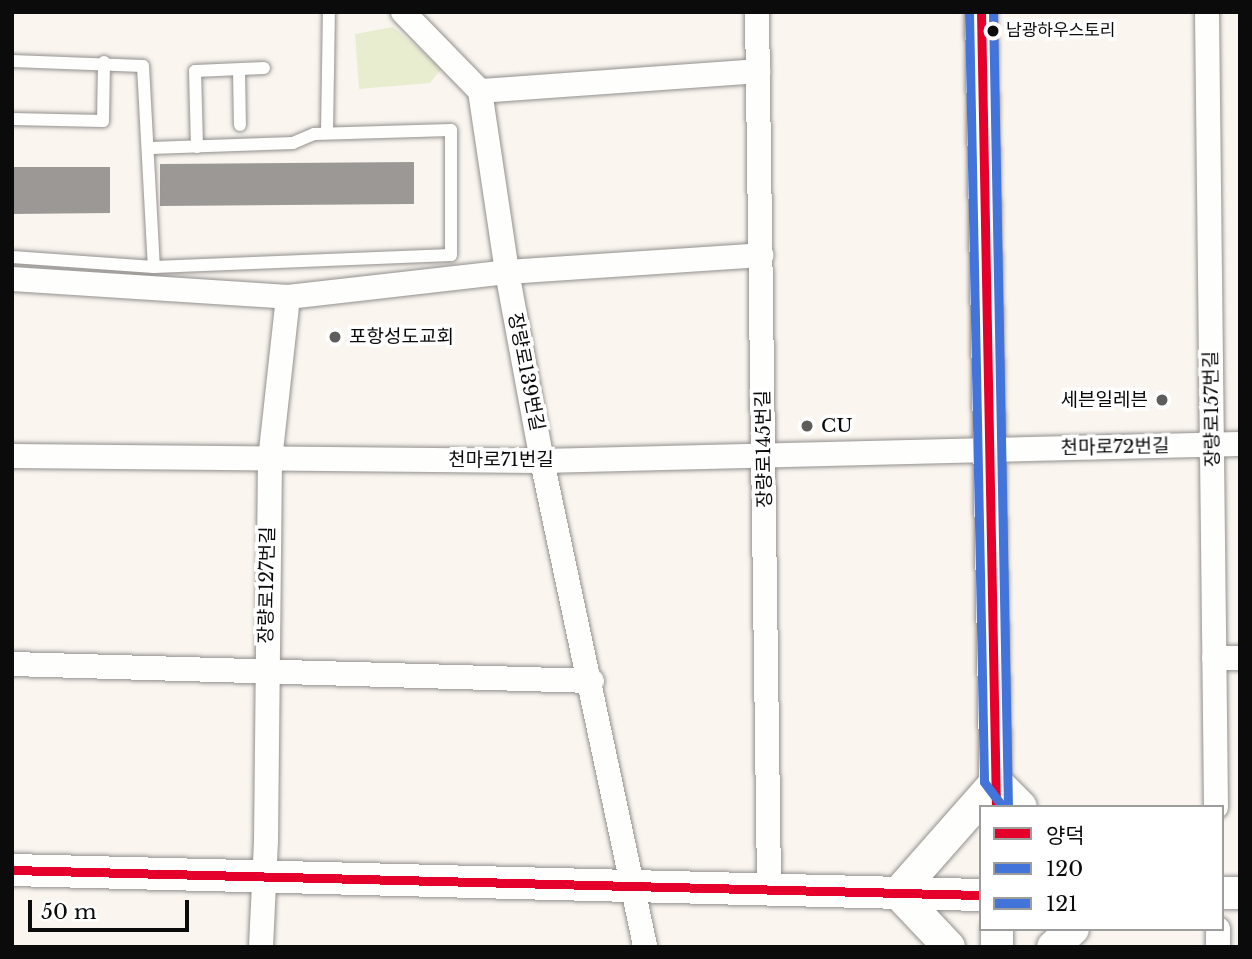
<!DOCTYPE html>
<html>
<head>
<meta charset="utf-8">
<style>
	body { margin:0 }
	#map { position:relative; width:1252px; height:959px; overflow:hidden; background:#faf5ef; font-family:"Libre Baskerville","Noto Sans KR",serif }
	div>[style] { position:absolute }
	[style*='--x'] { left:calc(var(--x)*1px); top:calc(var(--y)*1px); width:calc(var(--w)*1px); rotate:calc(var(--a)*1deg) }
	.green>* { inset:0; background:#e9edd0 }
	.building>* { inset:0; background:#9c9895 }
	.roads { filter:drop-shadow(0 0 2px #93908e) drop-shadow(0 0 2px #93908e) }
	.service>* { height:12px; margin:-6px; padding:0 6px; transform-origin:6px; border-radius:6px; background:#fefefd }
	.minor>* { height:24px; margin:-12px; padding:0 12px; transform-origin:12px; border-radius:12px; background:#fefefd }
	.tertiary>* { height:32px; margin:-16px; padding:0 16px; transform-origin:16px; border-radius:16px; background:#fefefd }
	.bus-1>* { height:9px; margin:-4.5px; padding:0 4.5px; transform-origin:4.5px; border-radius:4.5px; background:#e4002b }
	.bus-2>* { height:9px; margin:-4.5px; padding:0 4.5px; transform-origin:4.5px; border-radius:4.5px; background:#4374d9 }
	.bus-3>* { height:9px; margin:-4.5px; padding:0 4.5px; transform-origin:4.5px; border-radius:4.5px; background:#4374d9 }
	.dots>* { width:19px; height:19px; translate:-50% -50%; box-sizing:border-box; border:4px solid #fff; border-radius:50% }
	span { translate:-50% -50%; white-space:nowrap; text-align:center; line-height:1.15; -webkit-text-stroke:7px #fff; paint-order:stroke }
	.bus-label { font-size:17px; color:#0b0b0b }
	.left { translate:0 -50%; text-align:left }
	.poi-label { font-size:19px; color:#0b0b0b }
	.right { translate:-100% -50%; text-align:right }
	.street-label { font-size:19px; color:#0b0b0b }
	.frame { position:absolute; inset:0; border:14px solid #0b0b0b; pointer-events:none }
	.legend { position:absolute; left:979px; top:805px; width:245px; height:126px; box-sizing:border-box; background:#fff; border:2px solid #9d9d9d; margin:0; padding:9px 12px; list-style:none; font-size:21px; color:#0b0b0b }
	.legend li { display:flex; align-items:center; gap:14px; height:35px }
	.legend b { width:35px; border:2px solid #9d9d9d }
	.scale { position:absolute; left:28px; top:900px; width:161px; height:32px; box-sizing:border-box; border:4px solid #0b0b0b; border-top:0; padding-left:9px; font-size:21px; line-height:24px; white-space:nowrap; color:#0b0b0b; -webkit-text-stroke:5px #fff; paint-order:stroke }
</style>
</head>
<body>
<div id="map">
	<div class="green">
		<i style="clip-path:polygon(393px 27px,442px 68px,430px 83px,359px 89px,355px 34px)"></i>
	</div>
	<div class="building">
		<i style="clip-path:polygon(414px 162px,414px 204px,160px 206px,160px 164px)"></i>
		<i style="clip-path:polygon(12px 167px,110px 167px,110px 213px,12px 214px)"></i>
	</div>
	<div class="roads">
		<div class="service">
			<i style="--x:12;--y:61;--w:131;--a:2.2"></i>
			<i style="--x:143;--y:66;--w:201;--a:86.9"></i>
			<i style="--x:239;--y:70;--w:55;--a:89"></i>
			<i style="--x:12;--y:119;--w:91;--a:1.3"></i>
			<i style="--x:103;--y:121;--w:59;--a:-89"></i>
			<i style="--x:327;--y:133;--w:121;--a:-89.1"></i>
			<i style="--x:197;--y:147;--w:76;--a:-91.5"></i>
			<i style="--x:195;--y:71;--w:69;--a:-2.5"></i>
			<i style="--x:12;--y:257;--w:142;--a:4"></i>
			<i style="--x:154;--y:267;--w:297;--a:-2.3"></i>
			<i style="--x:451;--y:255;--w:125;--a:-90"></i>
			<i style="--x:451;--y:130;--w:137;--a:178.3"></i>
			<i style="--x:314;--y:134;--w:23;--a:157"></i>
			<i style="--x:293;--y:143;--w:142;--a:178"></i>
		</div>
		<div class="minor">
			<i style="--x:403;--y:12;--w:110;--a:45.7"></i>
			<i style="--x:480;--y:91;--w:183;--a:81.5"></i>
			<i style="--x:507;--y:272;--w:192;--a:79.5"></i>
			<i style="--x:542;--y:461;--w:497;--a:78"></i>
			<i style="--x:757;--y:12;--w:874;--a:89.21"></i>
			<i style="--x:1207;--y:12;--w:795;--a:89.35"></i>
			<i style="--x:480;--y:91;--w:279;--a:-4.1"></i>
			<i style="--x:12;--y:279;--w:277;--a:3.7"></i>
			<i style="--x:288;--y:297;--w:220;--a:-6.5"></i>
			<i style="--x:507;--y:272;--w:255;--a:-3.8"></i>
			<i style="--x:12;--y:456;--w:530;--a:0.54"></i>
			<i style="--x:542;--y:461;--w:698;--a:-1.4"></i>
			<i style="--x:1214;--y:658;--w:26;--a:0"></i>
			<i style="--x:12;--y:664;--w:580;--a:1.68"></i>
			<i style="--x:1218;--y:929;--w:18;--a:90"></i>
			<i style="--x:261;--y:947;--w:106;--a:-87.3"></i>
			<i style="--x:266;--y:841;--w:381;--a:-89.4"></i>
			<i style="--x:270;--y:460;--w:164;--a:-83.7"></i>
		</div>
		<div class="tertiary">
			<i style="--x:981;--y:12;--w:795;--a:88.92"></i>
			<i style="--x:996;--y:782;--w:35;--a:45"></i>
			<i style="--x:12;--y:870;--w:969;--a:1.48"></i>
			<i style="--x:898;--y:893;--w:148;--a:-48.6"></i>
			<i style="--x:898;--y:893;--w:74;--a:46.6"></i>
			<i style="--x:1222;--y:893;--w:18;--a:0"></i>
			<i style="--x:997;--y:929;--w:18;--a:90"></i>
			<i style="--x:1053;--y:947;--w:27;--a:-42"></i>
		</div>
	</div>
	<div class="bus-1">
		<i style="--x:981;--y:12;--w:795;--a:88.92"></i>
		<i style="--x:12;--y:870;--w:969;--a:1.48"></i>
	</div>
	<div class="bus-2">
		<i style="--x:969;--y:12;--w:770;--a:88.88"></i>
		<i style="--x:984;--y:782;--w:31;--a:53"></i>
	</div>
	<div class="bus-3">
		<i style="--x:993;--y:12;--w:795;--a:88.92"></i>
	</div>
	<div class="dots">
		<i style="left:993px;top:31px;background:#0b0b0b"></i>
		<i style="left:335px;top:337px;background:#5f5d5b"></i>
		<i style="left:1162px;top:400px;background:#5f5d5b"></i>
		<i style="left:807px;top:426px;background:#5f5d5b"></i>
	</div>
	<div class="bus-label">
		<span class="left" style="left:1006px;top:31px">남광하우스토리</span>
	</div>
	<div class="poi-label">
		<span class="left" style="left:349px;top:337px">포항성도교회</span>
		<span class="right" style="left:1148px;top:400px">세븐일레븐</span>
		<span class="left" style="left:821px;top:426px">CU</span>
	</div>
	<div class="street-label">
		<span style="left:526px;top:372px;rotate:79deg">장량로139번길</span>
		<span style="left:1212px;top:409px;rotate:-91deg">장량로157번길</span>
		<span style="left:1115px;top:447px;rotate:-1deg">천마로72번길</span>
		<span style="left:764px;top:449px;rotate:-91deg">장량로145번길</span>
		<span style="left:501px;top:460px">천마로71번길</span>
		<span style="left:267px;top:585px;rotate:-89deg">장량로127번길</span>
	</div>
	<div class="frame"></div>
	<ul class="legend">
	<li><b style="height:9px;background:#e4002b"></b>양덕</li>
	<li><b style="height:9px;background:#4374d9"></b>120</li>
	<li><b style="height:9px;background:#4374d9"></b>121</li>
	</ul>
	<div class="scale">50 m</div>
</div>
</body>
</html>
